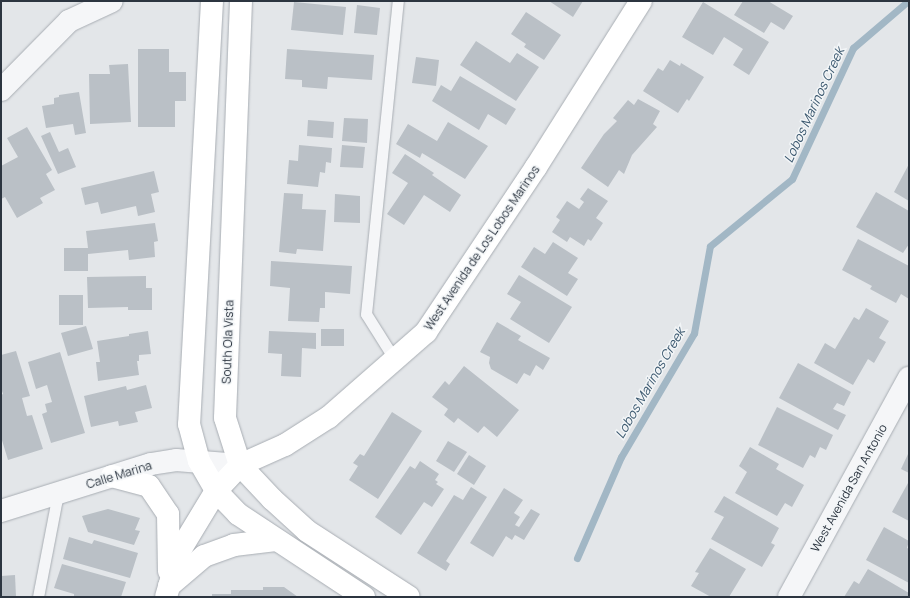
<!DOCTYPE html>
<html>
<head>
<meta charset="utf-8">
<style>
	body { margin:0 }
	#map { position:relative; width:910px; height:598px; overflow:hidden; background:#e3e6e9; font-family:Manrope,sans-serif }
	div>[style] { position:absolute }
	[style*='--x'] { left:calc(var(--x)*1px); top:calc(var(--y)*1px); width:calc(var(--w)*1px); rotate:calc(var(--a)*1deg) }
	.stream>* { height:7px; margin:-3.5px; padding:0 3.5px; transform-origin:3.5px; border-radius:3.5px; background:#a2b7c5 }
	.building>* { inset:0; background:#bac0c6 }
	.roads { filter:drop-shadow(0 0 1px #a8adb3) drop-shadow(0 0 1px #a8adb3) }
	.lane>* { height:11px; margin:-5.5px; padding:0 5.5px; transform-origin:5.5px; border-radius:5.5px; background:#f5f6f8 }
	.street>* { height:22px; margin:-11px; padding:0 11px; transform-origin:11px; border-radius:11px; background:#f5f6f8 }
	.secondary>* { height:22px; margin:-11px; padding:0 11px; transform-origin:11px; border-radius:11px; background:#fff }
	span { translate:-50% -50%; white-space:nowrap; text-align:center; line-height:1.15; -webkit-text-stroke:3px #f2f5f7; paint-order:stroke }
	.street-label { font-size:12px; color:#2c3540 }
	.water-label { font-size:13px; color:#3b586f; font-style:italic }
	.frame { position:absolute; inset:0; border:2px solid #2c3540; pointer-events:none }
</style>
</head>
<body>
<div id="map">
	<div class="stream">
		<i style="--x:577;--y:558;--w:110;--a:-66.5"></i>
		<i style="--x:621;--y:457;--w:144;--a:-59.5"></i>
		<i style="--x:694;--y:333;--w:88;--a:-79.6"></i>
		<i style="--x:710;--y:246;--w:106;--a:-39.3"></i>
		<i style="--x:792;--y:179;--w:145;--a:-65"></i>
		<i style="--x:853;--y:48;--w:72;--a:-40.5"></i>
	</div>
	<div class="building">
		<i style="clip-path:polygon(549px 1px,583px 1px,573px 17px)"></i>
		<i style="clip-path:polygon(743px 1px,768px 1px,793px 16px,784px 30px,771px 22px,764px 33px,734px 15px)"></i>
		<i style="clip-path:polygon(294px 2px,346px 7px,343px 35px,291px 30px)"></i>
		<i style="clip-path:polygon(703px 2px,769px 42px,749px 75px,733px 65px,743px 49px,724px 37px,713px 55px,682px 37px)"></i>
		<i style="clip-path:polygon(357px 5px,380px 8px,377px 35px,354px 33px)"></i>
		<i style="clip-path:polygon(526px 12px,561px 35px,544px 60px,524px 47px,526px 44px,511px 34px)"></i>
		<i style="clip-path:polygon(476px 41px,510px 63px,517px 53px,539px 67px,516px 101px,460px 65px)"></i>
		<i style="clip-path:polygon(138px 49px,169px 49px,169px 72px,186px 72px,186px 101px,175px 101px,175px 127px,138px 127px)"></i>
		<i style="clip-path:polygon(287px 49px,374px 55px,372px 80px,328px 77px,327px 89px,302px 87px,302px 80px,285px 79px)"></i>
		<i style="clip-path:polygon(416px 57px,439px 60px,436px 86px,412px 83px)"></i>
		<i style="clip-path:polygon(670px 60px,680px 66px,681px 63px,704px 77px,689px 101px,687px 99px,678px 113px,643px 91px,658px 68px,663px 71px)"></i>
		<i style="clip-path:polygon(128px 64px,131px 122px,90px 124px,89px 74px,110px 74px,109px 65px)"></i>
		<i style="clip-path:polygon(460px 76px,516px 109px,506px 125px,488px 114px,479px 130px,432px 101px,441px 85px,451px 91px)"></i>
		<i style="clip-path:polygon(79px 92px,86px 133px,75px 135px,73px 124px,46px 128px,42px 106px,54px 104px,54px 98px,59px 97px,59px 95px)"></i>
		<i style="clip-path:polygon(638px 99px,660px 111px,653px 124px,657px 127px,632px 155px,624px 174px,619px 170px,608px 187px,581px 168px,604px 134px,617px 121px,613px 118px,628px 100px,634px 105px)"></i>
		<i style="clip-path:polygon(344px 118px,368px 119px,367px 143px,342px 141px)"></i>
		<i style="clip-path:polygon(308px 120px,334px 122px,333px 138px,307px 136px)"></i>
		<i style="clip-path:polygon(448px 122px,488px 146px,465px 179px,422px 153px,420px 158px,396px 144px,408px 124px,437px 141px)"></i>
		<i style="clip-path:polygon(27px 127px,52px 170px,46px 174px,55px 190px,40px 198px,43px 203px,17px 218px,5px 197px,1px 199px,1px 166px,18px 157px,7px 138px)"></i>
		<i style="clip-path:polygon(50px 132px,59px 152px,68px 148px,76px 167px,58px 174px,41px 136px)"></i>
		<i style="clip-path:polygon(299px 145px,332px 148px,331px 163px,326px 162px,325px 173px,320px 172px,318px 187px,287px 184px,289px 160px,298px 161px)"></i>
		<i style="clip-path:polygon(342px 145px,365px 147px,363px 168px,340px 167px)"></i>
		<i style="clip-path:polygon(405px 154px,434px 173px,432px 175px,461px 195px,450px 212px,424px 195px,404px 225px,387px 214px,408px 183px,392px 173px)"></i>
		<i style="clip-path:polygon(909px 164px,909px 201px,894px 192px)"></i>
		<i style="clip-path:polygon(154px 171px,159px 192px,151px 194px,155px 212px,138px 216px,136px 206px,101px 214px,98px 202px,85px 205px,81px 188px)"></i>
		<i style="clip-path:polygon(588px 188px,608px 201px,596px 218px,603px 223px,591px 241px,588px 239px,584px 246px,570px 237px,567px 242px,552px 232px,560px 220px,556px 217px,567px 201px,579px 209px,584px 202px,580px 199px)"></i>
		<i style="clip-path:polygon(876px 192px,909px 211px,909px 244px,903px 253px,856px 227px)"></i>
		<i style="clip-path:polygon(284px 193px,303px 194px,302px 209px,326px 210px,323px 251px,297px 249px,296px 254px,279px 252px)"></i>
		<i style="clip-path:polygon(335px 194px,360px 196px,360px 223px,334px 222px)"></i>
		<i style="clip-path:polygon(155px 223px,158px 241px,154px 242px,155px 257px,129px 260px,128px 250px,88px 254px,88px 271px,64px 271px,64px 248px,88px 248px,86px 231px)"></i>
		<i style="clip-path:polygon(858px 239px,909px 266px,909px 299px,901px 294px,896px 303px,870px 289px,872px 286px,842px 270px)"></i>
		<i style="clip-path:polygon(553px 242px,578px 258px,568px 273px,578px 279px,567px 296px,521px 267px,534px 247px,545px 254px)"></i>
		<i style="clip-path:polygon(271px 261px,352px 266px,350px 294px,325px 292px,325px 308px,320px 308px,319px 322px,288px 321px,290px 288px,270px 286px)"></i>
		<i style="clip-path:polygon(519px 275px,572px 307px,549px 343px,510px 319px,521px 302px,507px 294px)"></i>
		<i style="clip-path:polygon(146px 276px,146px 288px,152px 288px,152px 310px,128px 310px,128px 307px,88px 308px,87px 277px)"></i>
		<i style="clip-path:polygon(59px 295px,83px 295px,83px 325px,59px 325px)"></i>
		<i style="clip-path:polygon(866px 308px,889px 321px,879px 338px,886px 342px,874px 363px,868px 359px,853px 385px,814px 363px,825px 343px,835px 349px,854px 317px,859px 320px)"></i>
		<i style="clip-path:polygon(497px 322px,521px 336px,518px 340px,550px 358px,543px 370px,536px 365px,530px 376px,524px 373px,517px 384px,491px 369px,489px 363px,490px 357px,480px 352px)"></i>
		<i style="clip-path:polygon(86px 326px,93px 349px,68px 356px,61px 333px)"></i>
		<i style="clip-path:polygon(321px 329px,344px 329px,344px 346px,321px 346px)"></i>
		<i style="clip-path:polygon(148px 331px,151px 354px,139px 355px,139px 361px,137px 361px,139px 375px,98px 381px,96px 362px,100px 362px,97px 341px,129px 336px,129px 334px)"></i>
		<i style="clip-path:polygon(269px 331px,316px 333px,316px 349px,302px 348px,301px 377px,281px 376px,282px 354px,268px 353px)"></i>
		<i style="clip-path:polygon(16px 351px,30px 396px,22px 398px,27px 416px,32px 415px,43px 449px,8px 460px,1px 437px,1px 395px,3px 394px,1px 388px,1px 355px)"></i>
		<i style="clip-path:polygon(60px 352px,85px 433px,51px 443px,42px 414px,47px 412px,45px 404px,52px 402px,47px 385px,36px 389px,28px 362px)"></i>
		<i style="clip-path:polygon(798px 363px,851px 392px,844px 406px,837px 403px,833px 409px,846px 415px,838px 430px,779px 398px)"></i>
		<i style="clip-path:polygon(464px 366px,519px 410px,497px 437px,484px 426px,478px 433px,458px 418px,454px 423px,444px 415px,448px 409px,432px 397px,445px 381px,449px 385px)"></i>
		<i style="clip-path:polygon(146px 385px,152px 408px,135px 412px,138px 422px,119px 426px,118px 421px,91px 427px,84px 396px,126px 386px,127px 390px)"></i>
		<i style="clip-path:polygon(777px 407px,833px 435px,826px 450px,820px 447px,815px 458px,810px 455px,803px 468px,758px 445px)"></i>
		<i style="clip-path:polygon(392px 412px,422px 431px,378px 499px,349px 480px,358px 466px,353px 463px,360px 454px,364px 456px)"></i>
		<i style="clip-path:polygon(448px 441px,467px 452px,454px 472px,436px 461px)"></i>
		<i style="clip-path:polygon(750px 447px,779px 464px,776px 469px,804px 485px,792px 507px,785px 503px,777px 516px,735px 493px,747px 472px,739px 466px)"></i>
		<i style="clip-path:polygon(909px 452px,909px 473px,901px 469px)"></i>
		<i style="clip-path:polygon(469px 455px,486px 466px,474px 485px,457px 474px)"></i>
		<i style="clip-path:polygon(420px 461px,439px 474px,435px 480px,438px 482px,436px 484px,444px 489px,432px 507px,424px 502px,401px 535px,375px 517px,410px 466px,415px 469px)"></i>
		<i style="clip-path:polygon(908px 483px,909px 484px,909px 521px,892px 512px)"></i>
		<i style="clip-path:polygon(471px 487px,487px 497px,446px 561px,450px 564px,446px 571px,417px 553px,454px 495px,463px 500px)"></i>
		<i style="clip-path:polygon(504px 488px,523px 500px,514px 513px,520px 517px,515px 525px,519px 527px,531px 509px,540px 514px,524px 540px,515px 535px,512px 540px,506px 536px,493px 557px,470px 543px)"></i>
		<i style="clip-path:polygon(724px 496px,779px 528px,771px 543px,775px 545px,762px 567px,711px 539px,724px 517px,714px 512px)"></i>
		<i style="clip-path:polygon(108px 509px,140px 518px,135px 530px,140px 531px,134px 545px,88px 532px,82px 516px)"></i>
		<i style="clip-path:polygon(884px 527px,909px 541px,907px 548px,909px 549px,909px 583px,866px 560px)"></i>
		<i style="clip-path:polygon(69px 537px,92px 544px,94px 540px,138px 553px,130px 578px,63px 559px)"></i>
		<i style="clip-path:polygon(710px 548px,746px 569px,729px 597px,711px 597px,691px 586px,699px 573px,695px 572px)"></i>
		<i style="clip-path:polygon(62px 564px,126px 582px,121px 597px,74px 597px,74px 594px,54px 588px)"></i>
		<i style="clip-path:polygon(868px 569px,909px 593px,909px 597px,844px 597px,854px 581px,859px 584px)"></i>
		<i style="clip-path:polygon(15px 575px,16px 597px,1px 597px,1px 576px)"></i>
		<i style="clip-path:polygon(263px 587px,284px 587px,298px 597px,212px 597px,212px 594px,231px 594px,231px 590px,263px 590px)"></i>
	</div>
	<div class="roads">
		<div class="lane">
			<i style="--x:395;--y:360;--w:54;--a:-122.2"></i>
			<i style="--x:366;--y:314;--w:315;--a:-84.2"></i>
			<i style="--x:38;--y:597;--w:106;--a:-79.1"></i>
		</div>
		<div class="street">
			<i style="--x:1;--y:90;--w:97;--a:-45.4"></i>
			<i style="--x:69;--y:21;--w:47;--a:-24.9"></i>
			<i style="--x:1;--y:511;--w:157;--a:-17.4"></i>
			<i style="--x:151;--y:464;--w:25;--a:-9"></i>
			<i style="--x:176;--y:460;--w:64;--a:4.5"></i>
			<i style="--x:789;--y:597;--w:250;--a:-61.3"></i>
		</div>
		<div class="secondary">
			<i style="--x:212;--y:1;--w:424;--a:93.1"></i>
			<i style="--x:189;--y:424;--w:38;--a:75"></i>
			<i style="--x:199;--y:461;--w:34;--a:60"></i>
			<i style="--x:216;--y:491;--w:32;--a:46"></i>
			<i style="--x:238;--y:514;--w:151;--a:33.4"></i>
			<i style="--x:241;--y:1;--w:417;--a:92.2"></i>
			<i style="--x:225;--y:418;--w:49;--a:72.3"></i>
			<i style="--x:240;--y:465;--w:47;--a:46.7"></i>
			<i style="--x:272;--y:499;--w:47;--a:42.4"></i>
			<i style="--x:307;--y:531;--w:121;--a:32.9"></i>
			<i style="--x:112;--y:476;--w:38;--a:15"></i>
			<i style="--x:149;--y:486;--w:34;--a:56"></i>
			<i style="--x:168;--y:514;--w:57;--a:89"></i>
			<i style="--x:169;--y:586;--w:46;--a:-40.6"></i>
			<i style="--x:204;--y:556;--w:32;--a:-20"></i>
			<i style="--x:234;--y:545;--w:42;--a:-6.8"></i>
			<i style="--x:166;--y:597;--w:47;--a:-73.9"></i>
			<i style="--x:179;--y:552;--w:71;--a:-58.8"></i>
			<i style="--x:216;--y:491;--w:35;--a:-47"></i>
			<i style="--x:240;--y:465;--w:49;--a:-24"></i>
			<i style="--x:285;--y:445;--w:52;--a:-32.5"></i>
			<i style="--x:329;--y:417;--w:129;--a:-41.2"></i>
			<i style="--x:426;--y:332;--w:198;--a:-56.3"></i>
			<i style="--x:536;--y:167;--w:196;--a:-57.7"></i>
		</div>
	</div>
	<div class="street-label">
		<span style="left:482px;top:248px;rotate:-56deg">West Avenida de Los Lobos Marinos</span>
		<span style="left:228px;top:342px;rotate:-88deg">South Ola Vista</span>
		<span style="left:119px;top:475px;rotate:-17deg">Calle Marina</span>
		<span style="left:849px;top:488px;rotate:-61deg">West Avenida San Antonio</span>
	</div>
	<div class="water-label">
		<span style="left:814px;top:105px;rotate:-65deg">Lobos Marinos Creek</span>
		<span style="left:650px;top:383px;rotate:-60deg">Lobos Marinos Creek</span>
	</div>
	<div class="frame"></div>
</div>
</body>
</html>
